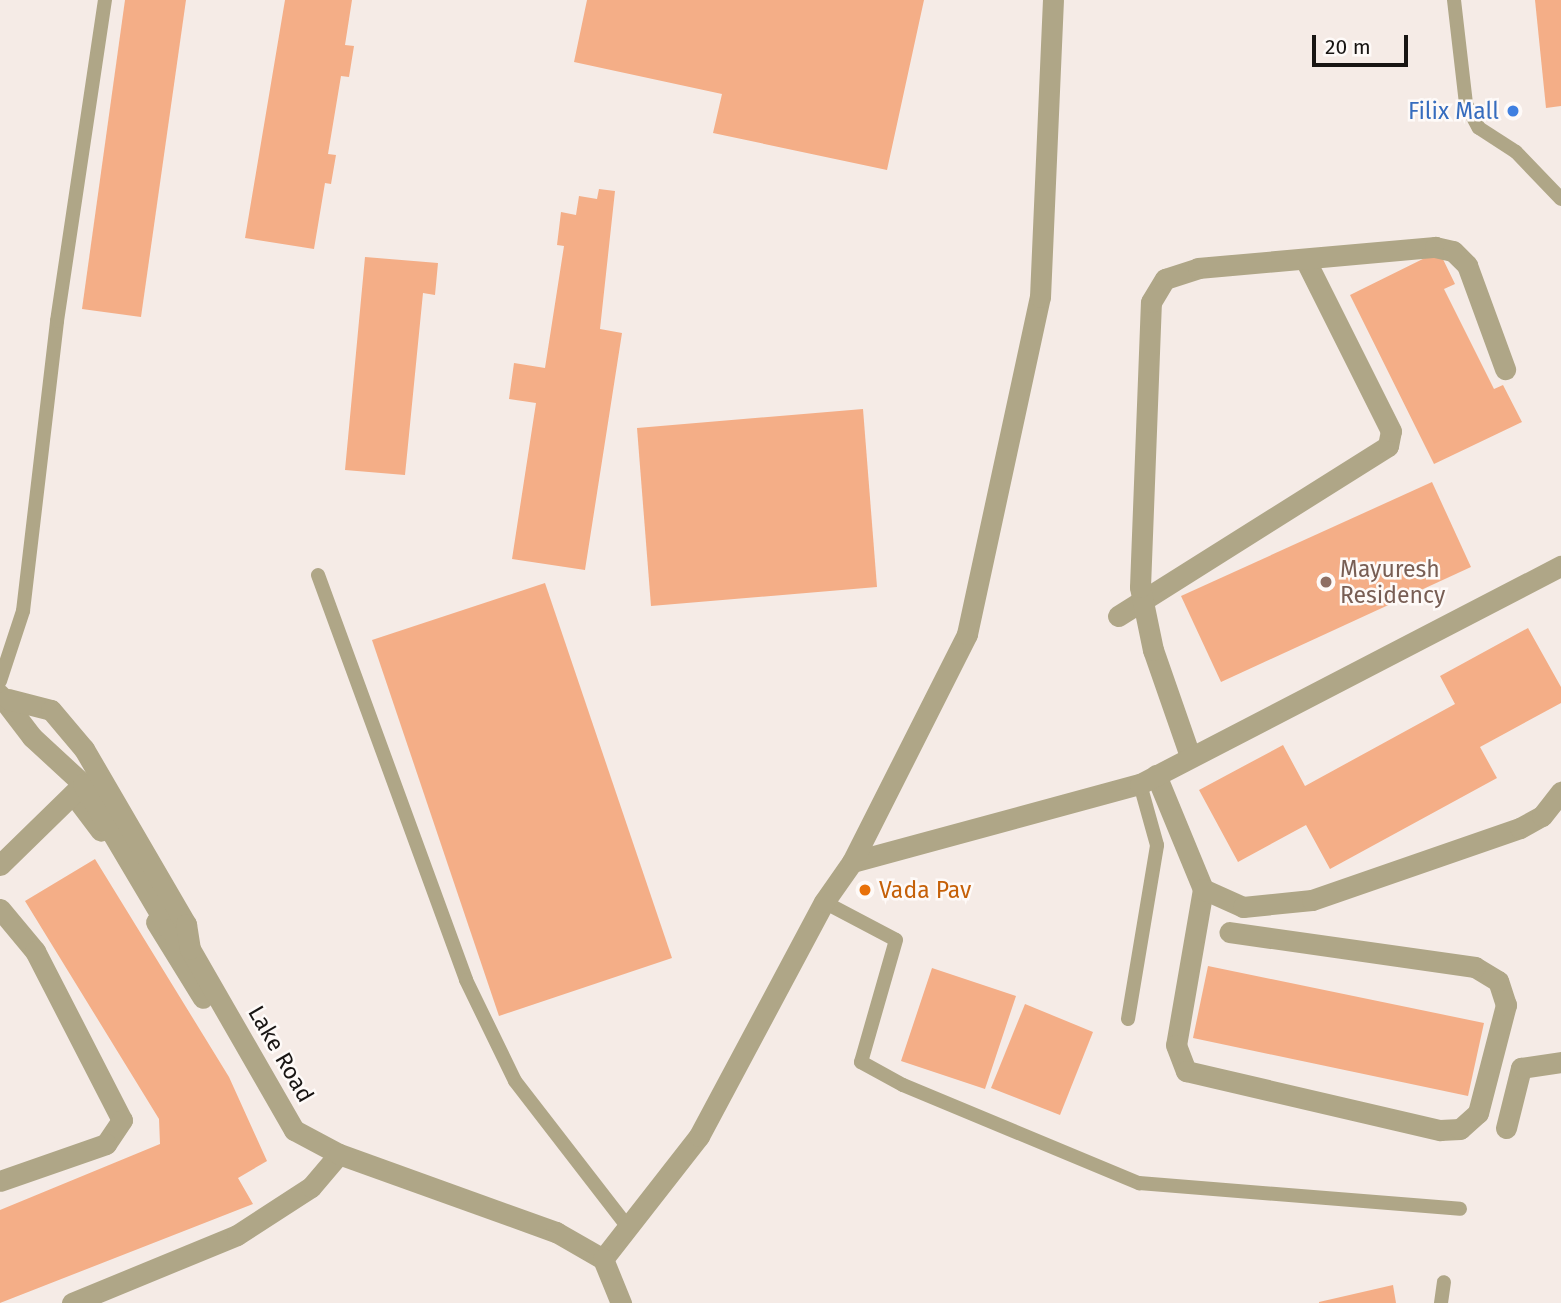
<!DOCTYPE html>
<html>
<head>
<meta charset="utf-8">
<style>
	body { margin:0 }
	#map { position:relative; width:1561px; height:1303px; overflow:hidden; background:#f5ebe6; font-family:"Fira Sans",sans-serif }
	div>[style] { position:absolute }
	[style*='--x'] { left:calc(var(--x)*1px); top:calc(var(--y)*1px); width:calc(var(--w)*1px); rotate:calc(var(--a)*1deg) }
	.building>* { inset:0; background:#f4ae87 }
	.service>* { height:14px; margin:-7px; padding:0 7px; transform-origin:7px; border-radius:7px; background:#afa687 }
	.minor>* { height:21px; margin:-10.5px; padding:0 10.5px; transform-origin:10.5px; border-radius:10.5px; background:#afa687 }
	.tertiary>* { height:21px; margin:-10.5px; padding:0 10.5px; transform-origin:10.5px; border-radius:10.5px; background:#afa687 }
	.dots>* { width:19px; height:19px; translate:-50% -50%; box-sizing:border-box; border:4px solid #fefaf8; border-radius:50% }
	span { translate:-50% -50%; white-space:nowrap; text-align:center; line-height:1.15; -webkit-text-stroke:5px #fefaf8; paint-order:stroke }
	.shop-label { font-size:23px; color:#366cbe }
	.right { translate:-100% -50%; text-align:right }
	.education-label { font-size:23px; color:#785e54 }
	.left { translate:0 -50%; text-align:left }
	.food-label { font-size:23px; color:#c56008 }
	.street-label { font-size:23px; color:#181513 }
	.scale { position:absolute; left:1312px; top:35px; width:96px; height:32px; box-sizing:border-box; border:4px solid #181513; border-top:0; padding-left:9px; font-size:21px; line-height:24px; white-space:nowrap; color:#181513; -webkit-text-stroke:5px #fefaf8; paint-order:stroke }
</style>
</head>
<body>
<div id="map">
	<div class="building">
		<i style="clip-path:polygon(125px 0,186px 0,141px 317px,82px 309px)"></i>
		<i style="clip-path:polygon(285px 0,352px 0,345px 45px,354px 46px,349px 77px,341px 76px,328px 154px,336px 155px,331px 184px,325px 183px,314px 249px,245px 238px)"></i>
		<i style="clip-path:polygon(587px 0,924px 0,887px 170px,713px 133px,722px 94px,574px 62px)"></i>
		<i style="clip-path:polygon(1535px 0,1561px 0,1561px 106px,1546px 108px)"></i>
		<i style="clip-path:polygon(599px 189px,615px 191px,600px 329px,622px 333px,585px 570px,512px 559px,536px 403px,509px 399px,514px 363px,545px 368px,564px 246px,557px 245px,561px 212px,576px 215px,579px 196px,597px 199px)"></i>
		<i style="clip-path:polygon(1439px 251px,1455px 284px,1444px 289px,1494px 389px,1503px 385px,1522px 422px,1434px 464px,1350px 295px)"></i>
		<i style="clip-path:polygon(365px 257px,438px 263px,435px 295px,423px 293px,405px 475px,345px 470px)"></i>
		<i style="clip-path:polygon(863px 409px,877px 587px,651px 606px,637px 428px)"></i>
		<i style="clip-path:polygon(1432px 482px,1471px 567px,1221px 682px,1181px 596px)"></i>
		<i style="clip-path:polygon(545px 583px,672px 958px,499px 1016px,372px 640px)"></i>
		<i style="clip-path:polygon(1528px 628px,1561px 687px,1561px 703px,1480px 747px,1497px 778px,1330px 869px,1306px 825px,1238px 862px,1199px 790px,1283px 745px,1305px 786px,1455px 704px,1440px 676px)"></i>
		<i style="clip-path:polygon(95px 859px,229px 1077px,267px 1161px,238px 1178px,253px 1204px,0 1303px,0 1210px,160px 1144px,159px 1119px,25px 901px)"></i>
		<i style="clip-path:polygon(1208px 966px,1484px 1023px,1468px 1096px,1193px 1038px)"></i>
		<i style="clip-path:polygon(932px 968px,1016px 996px,985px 1089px,901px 1061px)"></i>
		<i style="clip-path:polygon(1025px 1004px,1093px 1032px,1060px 1115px,991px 1088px)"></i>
		<i style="clip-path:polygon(1393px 1285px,1396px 1303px,1319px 1303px,1319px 1302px)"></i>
	</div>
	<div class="service">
		<i style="--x:1454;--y:0;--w:105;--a:83.4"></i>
		<i style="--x:1466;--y:104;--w:27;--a:62"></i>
		<i style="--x:1479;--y:128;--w:44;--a:33"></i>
		<i style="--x:1516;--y:152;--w:65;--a:46.2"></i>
		<i style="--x:318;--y:575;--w:431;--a:69.9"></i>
		<i style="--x:466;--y:980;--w:112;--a:64.1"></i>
		<i style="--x:515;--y:1081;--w:185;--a:52.3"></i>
		<i style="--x:0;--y:681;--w:74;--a:-71.8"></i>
		<i style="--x:23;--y:611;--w:292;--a:-83.3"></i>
		<i style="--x:57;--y:321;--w:325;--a:-81.5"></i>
		<i style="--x:824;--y:902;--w:81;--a:27.8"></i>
		<i style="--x:896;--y:940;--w:127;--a:106"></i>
		<i style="--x:861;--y:1062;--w:48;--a:28.7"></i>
		<i style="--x:903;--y:1085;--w:256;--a:22.6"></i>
		<i style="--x:1139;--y:1183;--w:322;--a:4.6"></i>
		<i style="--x:1128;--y:1019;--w:176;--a:-80.5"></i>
		<i style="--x:1157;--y:845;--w:63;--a:-105.6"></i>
		<i style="--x:1441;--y:1303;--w:21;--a:-82"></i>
	</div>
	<div class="minor">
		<i style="--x:1118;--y:616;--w:319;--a:-32.2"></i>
		<i style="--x:1388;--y:446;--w:15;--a:-79"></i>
		<i style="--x:1391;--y:431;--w:192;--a:-116.6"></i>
		<i style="--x:1190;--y:756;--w:112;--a:-109.2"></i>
		<i style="--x:1153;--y:650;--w:64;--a:-101.7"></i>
		<i style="--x:1140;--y:587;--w:285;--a:-87.8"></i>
		<i style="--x:1151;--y:302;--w:27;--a:-59"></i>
		<i style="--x:1165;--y:279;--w:35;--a:-18"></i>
		<i style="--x:1198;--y:268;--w:238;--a:-5.1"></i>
		<i style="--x:1435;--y:247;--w:18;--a:13"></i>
		<i style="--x:1453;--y:251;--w:20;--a:45"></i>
		<i style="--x:1467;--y:265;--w:111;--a:69.9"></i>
		<i style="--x:1156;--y:775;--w:123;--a:67.6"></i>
		<i style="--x:1203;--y:889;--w:158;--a:99.8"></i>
		<i style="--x:1176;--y:1045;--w:28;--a:69"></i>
		<i style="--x:1186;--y:1071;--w:261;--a:13.1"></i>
		<i style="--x:1440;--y:1130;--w:20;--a:-3"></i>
		<i style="--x:1460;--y:1129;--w:24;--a:-42"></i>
		<i style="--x:1478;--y:1113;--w:112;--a:-75.5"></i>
		<i style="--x:1506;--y:1005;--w:25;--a:-108"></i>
		<i style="--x:1498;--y:981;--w:27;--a:-149"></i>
		<i style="--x:1475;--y:967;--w:248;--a:-171.9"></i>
		<i style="--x:73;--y:794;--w:46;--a:52.9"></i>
		<i style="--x:852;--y:862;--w:298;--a:-15.2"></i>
		<i style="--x:1140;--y:784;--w:474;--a:-27.4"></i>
		<i style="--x:0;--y:865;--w:113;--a:-44.3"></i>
		<i style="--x:1203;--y:889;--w:44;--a:24.2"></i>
		<i style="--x:1243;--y:907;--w:69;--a:-5.8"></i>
		<i style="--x:1312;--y:900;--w:220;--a:-19.1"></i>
		<i style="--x:1520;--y:828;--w:25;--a:-29"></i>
		<i style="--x:1542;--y:816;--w:31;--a:-52"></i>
		<i style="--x:0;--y:909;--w:55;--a:50.2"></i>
		<i style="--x:35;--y:951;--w:190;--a:62.8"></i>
		<i style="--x:122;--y:1120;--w:29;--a:124"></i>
		<i style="--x:106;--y:1144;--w:112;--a:160.8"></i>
		<i style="--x:156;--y:922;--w:89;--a:58.3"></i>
		<i style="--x:1506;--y:1128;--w:62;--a:-76"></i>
		<i style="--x:1521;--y:1068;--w:40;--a:-8.5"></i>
		<i style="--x:603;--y:1259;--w:156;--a:-52"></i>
		<i style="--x:699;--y:1136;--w:265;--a:-61.9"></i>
		<i style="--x:824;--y:902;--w:49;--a:-55"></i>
		<i style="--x:852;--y:862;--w:255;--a:-63.2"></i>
		<i style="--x:967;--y:634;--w:345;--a:-77.8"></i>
		<i style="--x:1040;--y:297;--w:297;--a:-87.5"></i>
		<i style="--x:72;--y:1303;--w:178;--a:-22.4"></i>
		<i style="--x:237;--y:1235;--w:88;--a:-33"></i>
		<i style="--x:311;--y:1187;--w:43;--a:-49.7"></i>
	</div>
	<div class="tertiary">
		<i style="--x:0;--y:695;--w:53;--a:52.7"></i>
		<i style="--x:32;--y:737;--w:69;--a:42.7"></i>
		<i style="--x:83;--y:784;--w:169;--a:59.3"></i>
		<i style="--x:169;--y:929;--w:29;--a:44"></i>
		<i style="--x:190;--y:949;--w:209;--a:60.1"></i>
		<i style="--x:294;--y:1130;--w:51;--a:28.1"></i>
		<i style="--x:339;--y:1154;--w:231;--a:19.8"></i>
		<i style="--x:556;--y:1232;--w:54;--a:29.9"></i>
		<i style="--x:603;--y:1259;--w:48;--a:67.8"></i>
		<i style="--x:8;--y:699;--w:44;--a:14.3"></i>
		<i style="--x:51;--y:710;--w:51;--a:49.8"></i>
		<i style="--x:84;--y:749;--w:203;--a:59.8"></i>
		<i style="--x:186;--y:924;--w:25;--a:81"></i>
	</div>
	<div class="dots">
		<i style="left:1513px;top:111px;background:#3f7fe0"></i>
		<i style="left:1326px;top:582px;background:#8d6e63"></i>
		<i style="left:865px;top:890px;background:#e8710a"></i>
	</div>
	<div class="shop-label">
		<span class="right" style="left:1499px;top:111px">Filix Mall</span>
	</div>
	<div class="education-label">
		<span class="left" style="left:1340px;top:582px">Mayuresh<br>Residency</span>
	</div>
	<div class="food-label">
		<span class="left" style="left:879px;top:890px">Vada Pav</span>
	</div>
	<div class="street-label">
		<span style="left:281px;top:1054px;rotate:60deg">Lake Road</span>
	</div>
	<div class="scale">20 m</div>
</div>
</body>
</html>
